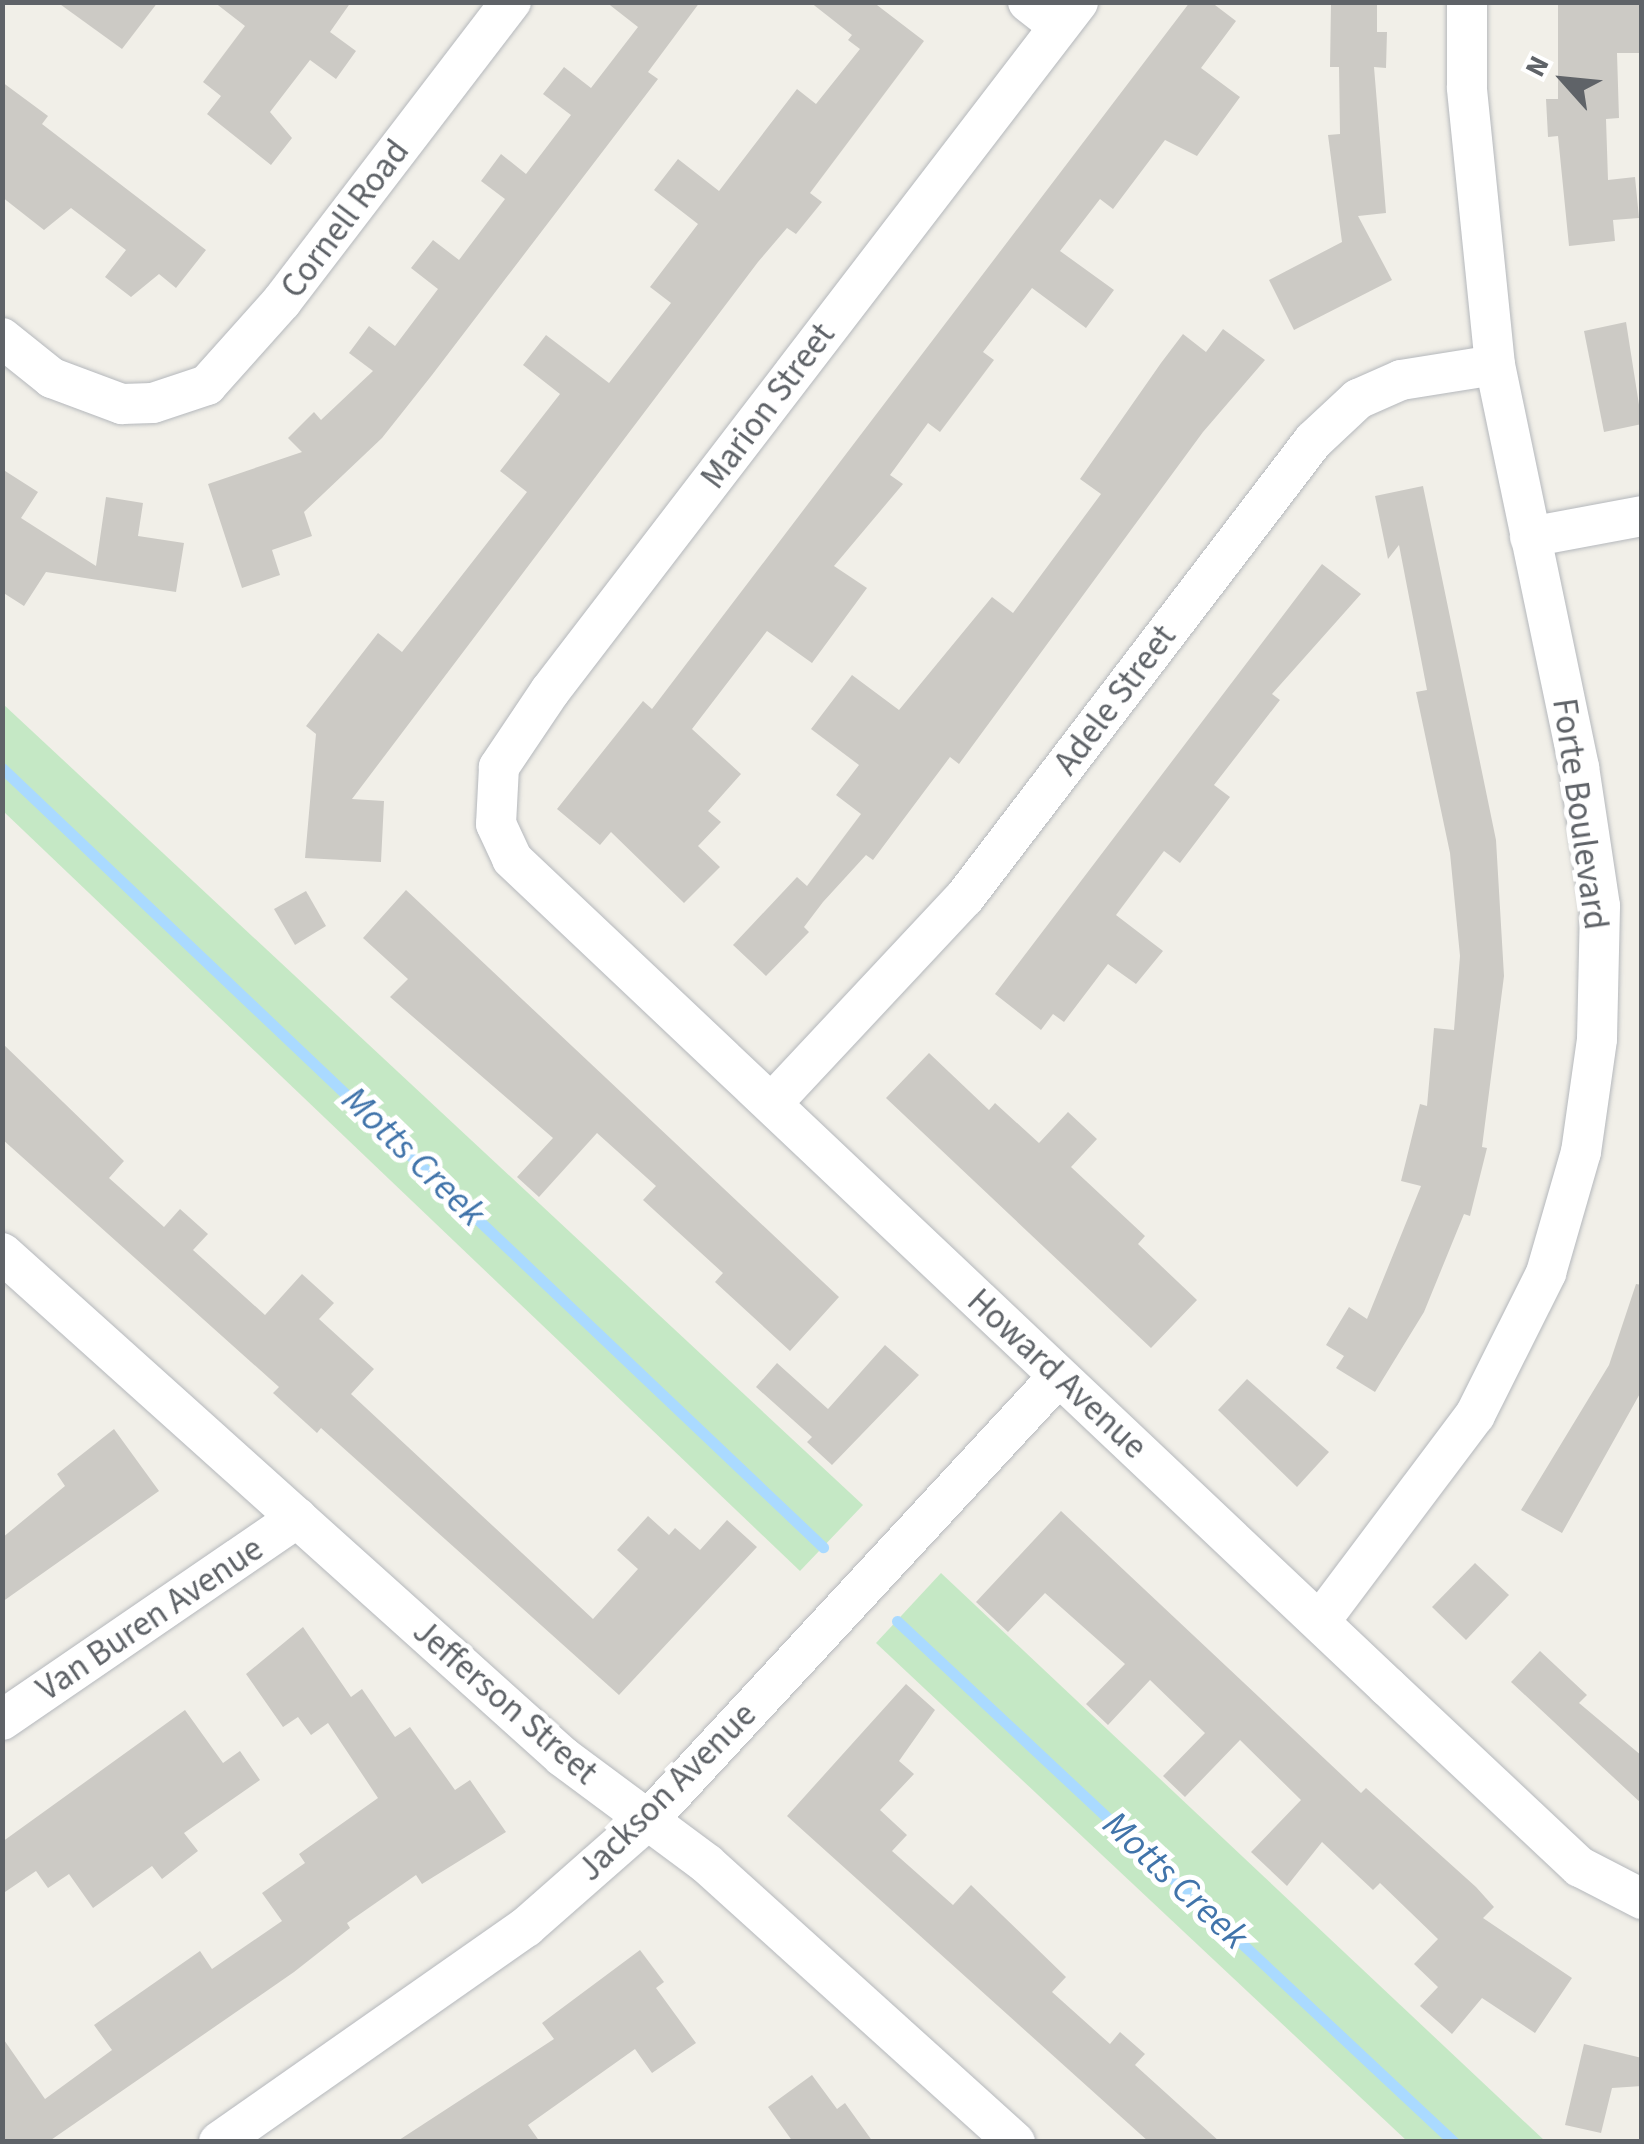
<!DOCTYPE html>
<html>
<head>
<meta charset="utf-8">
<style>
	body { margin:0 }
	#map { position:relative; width:1644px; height:2144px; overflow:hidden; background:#f1efe8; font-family:"Source Sans 3",sans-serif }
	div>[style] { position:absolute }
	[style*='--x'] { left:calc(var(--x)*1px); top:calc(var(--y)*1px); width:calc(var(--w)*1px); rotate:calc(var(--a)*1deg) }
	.green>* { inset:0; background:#c5e8c5 }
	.stream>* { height:11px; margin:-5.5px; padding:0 5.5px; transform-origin:5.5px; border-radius:5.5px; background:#aadaff }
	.building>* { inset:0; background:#cccac5 }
	.roads { filter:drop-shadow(0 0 2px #b5b8bc) drop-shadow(0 0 2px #b5b8bc) }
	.minor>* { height:40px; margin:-20px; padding:0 20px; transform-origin:20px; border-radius:20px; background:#fff }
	span { translate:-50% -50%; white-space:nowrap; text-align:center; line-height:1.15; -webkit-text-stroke:10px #fff; paint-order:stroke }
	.street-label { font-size:35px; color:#5f6368 }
	.water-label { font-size:38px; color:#4174aa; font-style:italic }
	.frame { position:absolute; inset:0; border:5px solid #5f6368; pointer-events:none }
	.north { position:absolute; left:1514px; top:30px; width:100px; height:100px; -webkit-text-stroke:8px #fff; paint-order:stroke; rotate:297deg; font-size:28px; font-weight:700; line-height:40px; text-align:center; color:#5f6368 }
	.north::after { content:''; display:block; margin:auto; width:35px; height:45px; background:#5f6368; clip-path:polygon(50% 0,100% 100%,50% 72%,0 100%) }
</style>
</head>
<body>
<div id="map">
	<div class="green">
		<i style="clip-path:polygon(3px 704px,863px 1505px,800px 1571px,3px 811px)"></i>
		<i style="clip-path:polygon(941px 1573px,1545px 2141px,1407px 2141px,876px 1643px)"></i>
	</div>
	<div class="stream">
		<i style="--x:2;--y:768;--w:1132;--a:43.5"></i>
		<i style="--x:897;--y:1621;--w:763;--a:43.09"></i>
	</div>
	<div class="building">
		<i style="clip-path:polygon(57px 2px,158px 2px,122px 49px)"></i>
		<i style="clip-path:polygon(214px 2px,351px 2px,330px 32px,356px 51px,336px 79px,310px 60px,270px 112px,292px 138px,271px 165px,207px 114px,221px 96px,203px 82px,245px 26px)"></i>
		<i style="clip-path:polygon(606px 2px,700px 2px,648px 72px,658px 79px,432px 375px,382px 438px,304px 512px,312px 536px,272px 550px,280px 575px,242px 588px,208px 484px,302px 452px,288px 438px,314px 412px,321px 420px,373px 371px,349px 353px,369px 326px,395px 346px,438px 289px,411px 268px,433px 240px,459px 260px,505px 199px,481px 181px,501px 154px,526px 174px,571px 115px,543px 94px,564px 67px,591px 88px,638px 27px)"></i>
		<i style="clip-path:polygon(810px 2px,873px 2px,924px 41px,810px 193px,822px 202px,796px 234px,787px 228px,758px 262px,352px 799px,384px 801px,381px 862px,305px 858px,316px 734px,306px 726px,378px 633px,402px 652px,527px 492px,500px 471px,560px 394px,523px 365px,546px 335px,609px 383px,671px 303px,650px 287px,698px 224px,654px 190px,678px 159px,719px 191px,797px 89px,816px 104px,860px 49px,848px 40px,852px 35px)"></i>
		<i style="clip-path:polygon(1190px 2px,1211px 2px,1236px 21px,1201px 68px,1240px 97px,1197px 156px,1165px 140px,1113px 209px,1100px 199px,1060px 251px,1114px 290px,1086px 328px,1032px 288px,983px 352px,994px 360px,940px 432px,928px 423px,890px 475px,903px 484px,834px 566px,867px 588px,812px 663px,767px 631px,692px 729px,741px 774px,708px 811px,721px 822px,698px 846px,720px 867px,684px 903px,611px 832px,600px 845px,557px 809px,643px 701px,652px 709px)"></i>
		<i style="clip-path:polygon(1558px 2px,1642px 5px,1642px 53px,1617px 53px,1619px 118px,1606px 119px,1608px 180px,1635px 177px,1639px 218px,1613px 220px,1615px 241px,1569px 246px,1558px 136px,1548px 137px,1546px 99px,1558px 99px)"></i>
		<i style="clip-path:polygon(1331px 4px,1377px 5px,1377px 32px,1387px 32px,1386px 68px,1374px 67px,1386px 213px,1358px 216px,1392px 280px,1294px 330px,1269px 280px,1342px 242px,1328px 135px,1340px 134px,1339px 67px,1330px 67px)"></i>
		<i style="clip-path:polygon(2px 82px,48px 116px,42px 124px,206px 250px,176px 288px,159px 274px,131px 297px,105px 277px,126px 250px,71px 208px,44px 230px,2px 197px)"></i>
		<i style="clip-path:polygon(1626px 322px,1642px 424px,1604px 432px,1584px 331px)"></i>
		<i style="clip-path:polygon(1223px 329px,1265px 360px,1203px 432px,959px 764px,950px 757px,873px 860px,866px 855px,823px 902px,804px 927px,809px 932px,766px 976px,733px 945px,797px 877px,807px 886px,861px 814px,836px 795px,859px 765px,811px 729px,852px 675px,899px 710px,992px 597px,1013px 613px,1101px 494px,1080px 479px,1161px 363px,1183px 334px,1206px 352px)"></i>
		<i style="clip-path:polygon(2px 469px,38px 492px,21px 518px,96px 566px,106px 497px,143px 503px,138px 536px,184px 543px,176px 592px,46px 572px,24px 606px,2px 592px)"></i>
		<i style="clip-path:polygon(1423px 486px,1496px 840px,1504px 976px,1482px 1147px,1487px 1148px,1470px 1216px,1464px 1214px,1424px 1312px,1375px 1392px,1336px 1368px,1344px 1356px,1326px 1345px,1349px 1307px,1367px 1319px,1421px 1186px,1401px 1181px,1420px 1104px,1427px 1106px,1434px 1028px,1454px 1030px,1460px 956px,1450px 853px,1416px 692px,1427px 690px,1399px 545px,1388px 559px,1375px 496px)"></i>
		<i style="clip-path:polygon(1322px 564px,1361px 594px,1272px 694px,1280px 700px,1214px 785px,1230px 797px,1180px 863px,1164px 851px,1116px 915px,1163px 951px,1136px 984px,1108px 964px,1064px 1022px,1053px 1014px,1041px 1030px,995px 994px)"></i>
		<i style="clip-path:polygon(406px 890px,839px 1297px,790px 1351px,715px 1282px,723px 1273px,643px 1200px,656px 1186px,597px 1133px,539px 1197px,517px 1177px,553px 1138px,390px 997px,408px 979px,363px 938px)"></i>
		<i style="clip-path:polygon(306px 891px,326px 926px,295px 945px,274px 909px)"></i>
		<i style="clip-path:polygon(2px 1043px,124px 1161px,109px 1178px,164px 1227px,180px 1209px,208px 1234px,193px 1250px,265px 1315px,302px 1274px,334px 1303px,319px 1319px,374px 1369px,351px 1394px,593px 1619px,638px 1569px,617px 1550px,648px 1516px,669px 1535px,675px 1528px,700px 1550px,727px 1520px,757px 1547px,619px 1695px,321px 1428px,317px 1433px,273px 1393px,279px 1387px,2px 1139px)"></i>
		<i style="clip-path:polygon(929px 1053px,989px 1110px,995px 1103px,1039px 1143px,1068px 1112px,1097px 1139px,1071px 1167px,1145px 1236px,1138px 1244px,1197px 1300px,1151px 1348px,886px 1098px)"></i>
		<i style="clip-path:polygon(1636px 1284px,1642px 1285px,1642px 1390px,1562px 1533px,1521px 1510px,1609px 1365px)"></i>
		<i style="clip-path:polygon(885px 1345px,919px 1375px,832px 1465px,807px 1442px,812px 1437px,756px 1387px,777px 1363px,828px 1409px)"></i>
		<i style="clip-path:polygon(1247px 1379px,1329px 1452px,1297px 1487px,1218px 1410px)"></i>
		<i style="clip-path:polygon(114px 1429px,159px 1491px,2px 1602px,2px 1538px,65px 1486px,57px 1474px)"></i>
		<i style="clip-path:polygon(1061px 1511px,1361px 1793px,1366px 1788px,1476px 1887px,1494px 1907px,1483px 1918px,1572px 1978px,1535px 2033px,1482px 1998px,1452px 2034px,1420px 2006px,1438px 1987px,1414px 1964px,1438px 1939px,1380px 1883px,1373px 1890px,1322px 1842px,1287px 1886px,1251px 1852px,1301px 1800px,1240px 1740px,1185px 1797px,1163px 1776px,1205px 1733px,1150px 1680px,1108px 1725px,1086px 1704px,1125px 1664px,1045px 1593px,1008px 1632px,976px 1602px)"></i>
		<i style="clip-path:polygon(1475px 1563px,1509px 1595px,1466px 1640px,1432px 1607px)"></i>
		<i style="clip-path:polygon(303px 1627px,351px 1697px,362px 1689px,395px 1737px,410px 1727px,455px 1790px,470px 1780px,506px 1832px,422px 1884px,416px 1875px,347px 1923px,350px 1928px,294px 1972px,48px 2142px,2px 2142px,2px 2037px,45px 2099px,112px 2050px,94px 2025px,200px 1951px,212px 1969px,282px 1921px,262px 1893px,305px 1863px,299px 1854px,378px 1798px,328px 1723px,311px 1735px,298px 1717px,283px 1727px,246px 1674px)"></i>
		<i style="clip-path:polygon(1540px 1651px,1587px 1695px,1579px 1703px,1642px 1756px,1642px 1804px,1511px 1682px)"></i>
		<i style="clip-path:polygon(906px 1684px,935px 1710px,899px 1761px,914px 1774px,880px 1810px,907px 1835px,892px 1851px,953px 1905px,971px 1885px,1066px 1977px,1052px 1992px,1110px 2044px,1120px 2032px,1145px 2054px,1135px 2065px,1220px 2142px,1149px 2142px,787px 1816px)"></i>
		<i style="clip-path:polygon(185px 1710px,223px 1763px,240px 1751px,260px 1780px,184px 1833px,198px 1851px,162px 1879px,152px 1866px,93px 1908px,69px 1874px,48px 1888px,36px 1871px,2px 1894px,2px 1842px)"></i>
		<i style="clip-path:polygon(640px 1950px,664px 1982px,656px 1988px,696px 2043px,652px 2073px,635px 2049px,528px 2125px,540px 2142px,396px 2142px,554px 2039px,542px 2023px)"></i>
		<i style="clip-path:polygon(1584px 2044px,1642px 2058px,1642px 2086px,1612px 2088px,1601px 2133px,1565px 2125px)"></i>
		<i style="clip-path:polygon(812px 2075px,837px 2109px,845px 2103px,873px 2142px,793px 2142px,768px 2107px)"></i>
	</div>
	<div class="roads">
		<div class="minor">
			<i style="--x:1028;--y:2;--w:39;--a:38"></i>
			<i style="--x:1078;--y:2;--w:868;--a:127.46"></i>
			<i style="--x:550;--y:691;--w:92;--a:123.9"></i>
			<i style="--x:499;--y:767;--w:57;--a:93"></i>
			<i style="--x:496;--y:824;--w:38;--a:65"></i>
			<i style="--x:512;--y:859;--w:1205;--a:43.39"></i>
			<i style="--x:1388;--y:1687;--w:263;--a:43.2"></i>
			<i style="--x:1580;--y:1867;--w:70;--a:27.3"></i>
			<i style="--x:2;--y:338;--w:64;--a:38.7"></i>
			<i style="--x:52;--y:378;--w:75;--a:20.4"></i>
			<i style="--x:122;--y:404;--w:31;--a:-2"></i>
			<i style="--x:153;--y:403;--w:57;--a:-18.4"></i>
			<i style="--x:207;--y:385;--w:113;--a:-48.2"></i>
			<i style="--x:282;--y:301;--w:377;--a:-52.6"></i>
			<i style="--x:1530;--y:537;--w:114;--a:-10.6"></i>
			<i style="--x:772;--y:1103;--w:282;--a:-46.9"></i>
			<i style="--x:965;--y:897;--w:574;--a:-52.65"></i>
			<i style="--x:1313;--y:441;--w:62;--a:-43"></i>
			<i style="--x:1358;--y:399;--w:47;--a:-23.8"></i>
			<i style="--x:1401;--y:380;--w:95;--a:-9.1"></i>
			<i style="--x:2;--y:1253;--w:754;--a:41.94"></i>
			<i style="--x:563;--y:1757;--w:179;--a:36.6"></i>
			<i style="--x:707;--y:1864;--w:415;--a:42.1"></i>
			<i style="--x:1321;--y:1620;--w:256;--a:-53.1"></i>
			<i style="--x:1475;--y:1415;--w:159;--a:-63.4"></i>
			<i style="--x:1546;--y:1273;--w:126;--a:-73.9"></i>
			<i style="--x:1581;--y:1152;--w:114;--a:-81.9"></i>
			<i style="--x:1597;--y:1039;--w:133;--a:-88.7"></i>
			<i style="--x:1600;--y:906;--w:141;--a:-98.6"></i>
			<i style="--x:1579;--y:767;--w:411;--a:-101.8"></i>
			<i style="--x:1495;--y:365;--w:279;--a:-95.8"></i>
			<i style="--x:1467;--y:87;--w:85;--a:-90"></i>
			<i style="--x:2;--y:1720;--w:358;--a:-34.4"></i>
			<i style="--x:219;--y:2142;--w:375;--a:-35"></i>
			<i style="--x:526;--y:1927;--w:162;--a:-41.3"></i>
			<i style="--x:648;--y:1820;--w:604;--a:-47.22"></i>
		</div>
	</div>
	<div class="street-label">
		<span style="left:345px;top:219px;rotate:-53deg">Cornell Road</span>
		<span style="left:768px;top:406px;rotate:-53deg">Marion Street</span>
		<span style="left:1115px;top:700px;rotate:-53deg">Adele Street</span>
		<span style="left:1580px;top:814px;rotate:82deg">Forte Boulevard</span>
		<span style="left:1057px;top:1374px;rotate:43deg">Howard Avenue</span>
		<span style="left:150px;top:1619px;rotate:-34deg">Van Buren Avenue</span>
		<span style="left:505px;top:1702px;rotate:41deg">Jefferson Street</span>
		<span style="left:667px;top:1792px;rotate:-45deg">Jackson Avenue</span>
	</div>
	<div class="water-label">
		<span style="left:413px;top:1157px;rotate:44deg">Motts Creek</span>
		<span style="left:1175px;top:1881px;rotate:43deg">Motts Creek</span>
	</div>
	<div class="frame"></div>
	<div class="north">N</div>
</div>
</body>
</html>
